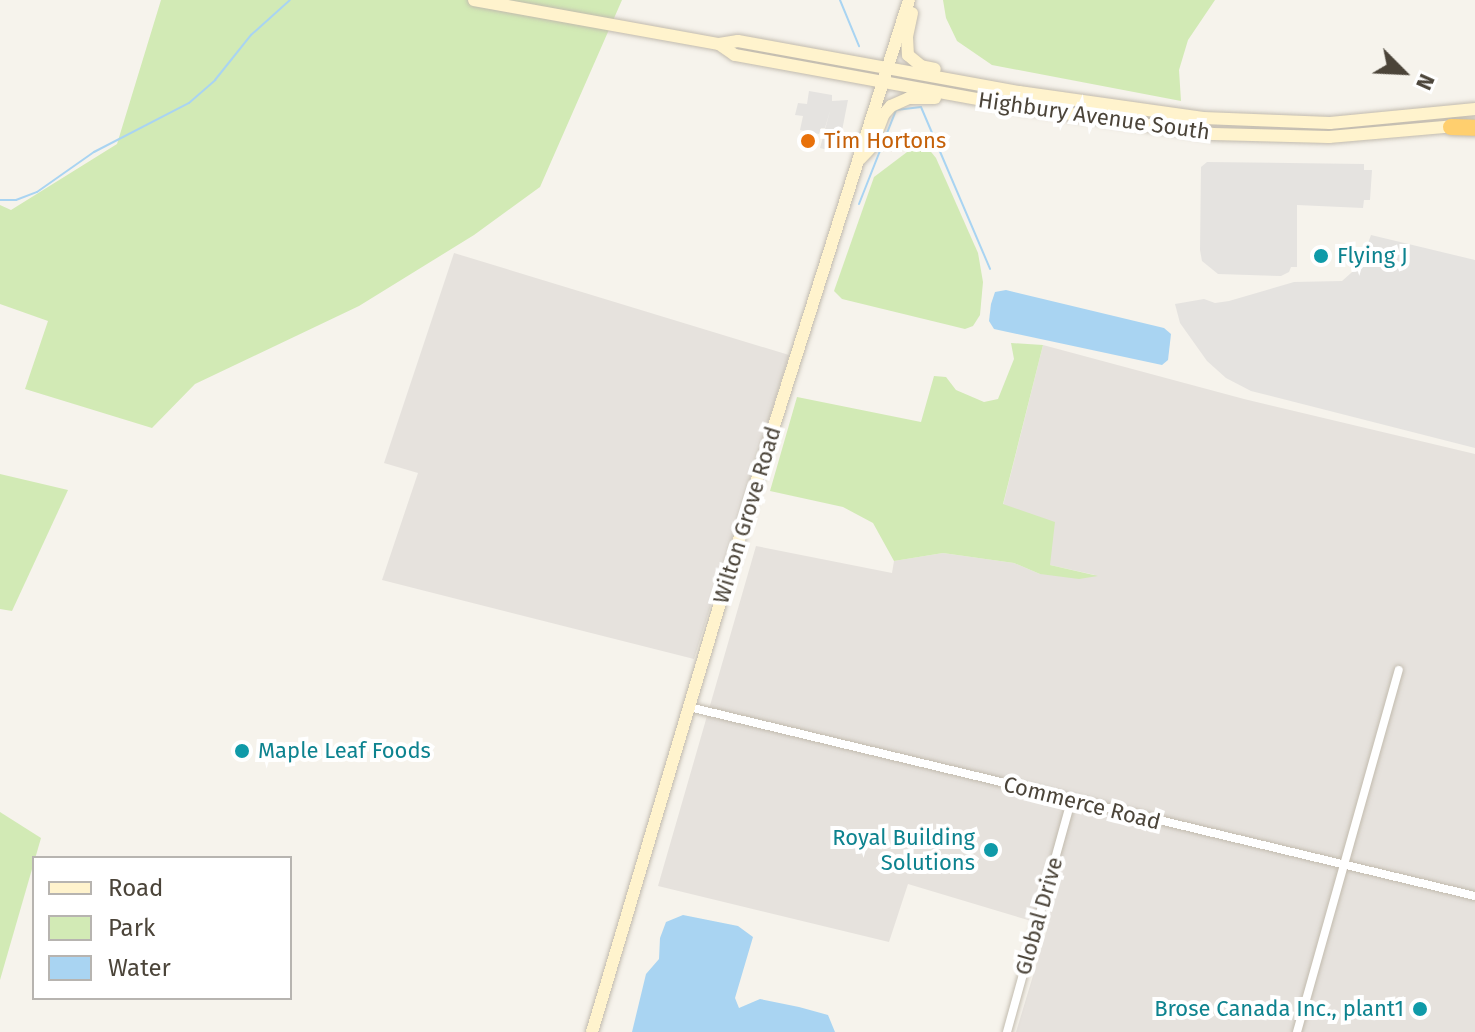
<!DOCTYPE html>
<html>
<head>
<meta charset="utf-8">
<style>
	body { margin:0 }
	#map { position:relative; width:1475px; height:1032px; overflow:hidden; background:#f6f3ec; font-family:"Fira Sans",sans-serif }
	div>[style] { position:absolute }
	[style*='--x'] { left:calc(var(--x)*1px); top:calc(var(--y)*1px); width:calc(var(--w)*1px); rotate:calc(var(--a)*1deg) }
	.industrial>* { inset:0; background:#e6e2dd }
	.green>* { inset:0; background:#d2eab5 }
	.parking>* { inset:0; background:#e5e3e0 }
	.water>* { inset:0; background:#a9d4f2 }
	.stream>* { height:2px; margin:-1px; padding:0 1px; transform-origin:1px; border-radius:1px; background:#a9d4f2 }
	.roads { filter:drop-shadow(0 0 2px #c2bbae) drop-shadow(0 0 2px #c2bbae) }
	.street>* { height:8px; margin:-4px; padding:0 4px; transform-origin:4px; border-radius:4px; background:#fff }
	.secondary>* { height:12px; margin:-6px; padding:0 6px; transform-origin:6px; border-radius:6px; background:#fff3cd }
	.highway>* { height:16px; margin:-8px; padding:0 8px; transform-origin:8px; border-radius:8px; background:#ffcf6e }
	.dots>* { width:22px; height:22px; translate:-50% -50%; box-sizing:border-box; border:4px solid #fff; border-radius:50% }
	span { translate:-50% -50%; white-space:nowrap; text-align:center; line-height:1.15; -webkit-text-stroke:8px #fff; paint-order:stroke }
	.street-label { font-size:22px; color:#4b4439 }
	.food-label { font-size:22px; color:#c56008 }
	.left { translate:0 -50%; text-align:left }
	.culture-label { font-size:22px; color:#0d838f }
	.right { translate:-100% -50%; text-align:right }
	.legend { position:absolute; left:32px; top:856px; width:260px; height:144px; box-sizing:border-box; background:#fff; border:2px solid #b7b4b0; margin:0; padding:10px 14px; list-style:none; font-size:24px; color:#4b4439 }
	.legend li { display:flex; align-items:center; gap:16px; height:40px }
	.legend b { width:40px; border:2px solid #b7b4b0 }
	.north { position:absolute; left:1363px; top:32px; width:80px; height:80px; -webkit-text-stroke:6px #fff; paint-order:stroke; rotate:114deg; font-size:22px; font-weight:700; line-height:32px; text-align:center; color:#4b4439 }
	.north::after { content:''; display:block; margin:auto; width:28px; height:36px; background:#4b4439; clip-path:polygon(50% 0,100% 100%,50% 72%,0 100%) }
</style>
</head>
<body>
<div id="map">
	<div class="industrial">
		<i style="clip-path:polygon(454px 253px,789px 355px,694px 659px,382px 580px,418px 473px,384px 463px)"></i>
		<i style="clip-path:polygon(1043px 345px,1244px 399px,1475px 454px,1475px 1032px,1016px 1032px,1048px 926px,908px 884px,889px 942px,658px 886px,756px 546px,892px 573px,894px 561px,943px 553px,1014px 563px,1040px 574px,1095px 575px,1050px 565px,1003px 505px)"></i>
	</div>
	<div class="green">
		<i style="clip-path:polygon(161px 0,622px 0,540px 187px,474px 235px,359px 306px,195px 384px,152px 428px,25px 389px,48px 321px,0 304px,0 205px,11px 210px,117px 144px)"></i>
		<i style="clip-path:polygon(943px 0,1215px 0,1188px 40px,1179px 70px,1181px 101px,992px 65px,957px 41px,946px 18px)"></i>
		<i style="clip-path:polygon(915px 146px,927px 147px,936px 158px,978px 253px,983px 282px,980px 315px,973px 326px,965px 329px,842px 299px,834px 291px,874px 177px)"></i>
		<i style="clip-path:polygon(1011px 343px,1043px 345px,1003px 504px,1055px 522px,1050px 565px,1098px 576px,1079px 579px,1040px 574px,1014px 563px,943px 553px,894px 561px,873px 523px,843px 507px,770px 491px,797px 397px,921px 422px,934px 376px,946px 377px,956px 390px,984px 402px,998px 399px,1014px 359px)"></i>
		<i style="clip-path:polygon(0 474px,68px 490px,12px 611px,0 609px)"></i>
		<i style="clip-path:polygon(0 812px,41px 838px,0 980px)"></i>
	</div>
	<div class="parking">
		<i style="clip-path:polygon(809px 91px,832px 95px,832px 101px,848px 100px,839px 146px,833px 146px,832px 151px,820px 148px,830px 111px,825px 128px,821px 128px,819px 134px,800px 130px,803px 116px,795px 115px,798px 103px,807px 104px)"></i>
		<i style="clip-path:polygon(1207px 162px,1364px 164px,1364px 170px,1372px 170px,1370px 200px,1364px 200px,1363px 208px,1297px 205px,1297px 267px,1291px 267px,1289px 272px,1281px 276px,1218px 274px,1202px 261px,1200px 250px,1201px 167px)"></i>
		<i style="clip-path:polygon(1371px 235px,1475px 260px,1475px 448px,1251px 391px,1226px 378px,1207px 361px,1180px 323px,1175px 304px,1204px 299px,1215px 303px,1229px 301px,1294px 282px,1342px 281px,1360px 265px)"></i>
	</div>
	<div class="water">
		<i style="clip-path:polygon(1006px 290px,1164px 328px,1171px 334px,1168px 360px,1162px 365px,994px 329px,989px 321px,991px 304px,995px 292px)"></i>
		<i style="clip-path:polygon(683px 915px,738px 926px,753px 937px,735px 998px,739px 1008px,760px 999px,799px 1007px,828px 1015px,835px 1032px,632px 1032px,646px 974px,659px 959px,660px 938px,666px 922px)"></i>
	</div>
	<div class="stream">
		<i style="--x:840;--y:0;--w:50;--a:67.6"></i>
		<i style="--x:0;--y:200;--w:16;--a:0"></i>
		<i style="--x:16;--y:200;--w:22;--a:-21"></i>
		<i style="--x:37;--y:192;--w:70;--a:-35.1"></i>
		<i style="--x:94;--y:152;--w:107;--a:-27.3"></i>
		<i style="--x:189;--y:103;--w:35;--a:-41"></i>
		<i style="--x:215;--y:80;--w:58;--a:-51.3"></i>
		<i style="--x:251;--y:35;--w:52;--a:-41.9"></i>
		<i style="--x:859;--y:204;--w:101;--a:-68.5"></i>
		<i style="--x:896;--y:110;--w:25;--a:-7"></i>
		<i style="--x:921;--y:107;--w:176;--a:66.9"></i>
	</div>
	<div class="roads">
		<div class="street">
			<i style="--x:689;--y:707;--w:808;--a:13.52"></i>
			<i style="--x:1007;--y:1032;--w:240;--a:-74.5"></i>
			<i style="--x:1297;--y:1032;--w:376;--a:-74.3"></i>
		</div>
		<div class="secondary">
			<i style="--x:474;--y:0;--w:249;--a:10.2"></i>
			<i style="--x:719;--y:44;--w:19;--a:-9"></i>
			<i style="--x:738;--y:41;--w:286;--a:10.3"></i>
			<i style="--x:1019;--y:92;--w:186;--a:8"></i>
			<i style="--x:1203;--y:118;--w:127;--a:2.3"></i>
			<i style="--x:1330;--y:123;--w:146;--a:-5.5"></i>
			<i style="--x:912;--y:13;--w:25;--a:102"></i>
			<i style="--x:907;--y:37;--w:18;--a:87"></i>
			<i style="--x:908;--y:55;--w:17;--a:40"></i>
			<i style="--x:921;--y:66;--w:14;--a:12"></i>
			<i style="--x:719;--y:44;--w:19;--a:35"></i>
			<i style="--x:735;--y:55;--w:291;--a:10.3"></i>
			<i style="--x:1021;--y:107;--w:194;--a:8"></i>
			<i style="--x:1213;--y:134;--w:116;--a:1.5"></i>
			<i style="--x:1329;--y:137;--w:127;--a:-5"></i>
			<i style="--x:860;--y:159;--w:16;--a:-47"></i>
			<i style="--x:871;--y:147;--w:34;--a:-69"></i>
			<i style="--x:883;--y:115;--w:12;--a:-48"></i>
			<i style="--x:891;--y:106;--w:20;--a:-24"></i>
			<i style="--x:909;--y:98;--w:26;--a:0"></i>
			<i style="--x:592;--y:1032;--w:570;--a:-73.38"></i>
			<i style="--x:755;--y:486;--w:510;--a:-72.42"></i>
		</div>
		<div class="highway">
			<i style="--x:1451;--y:127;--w:24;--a:2"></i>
		</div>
	</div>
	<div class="dots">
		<i style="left:808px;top:141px;background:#e8710a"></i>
		<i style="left:1321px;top:256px;background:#0f9aa8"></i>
		<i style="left:242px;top:751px;background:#0f9aa8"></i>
		<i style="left:991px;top:850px;background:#0f9aa8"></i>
		<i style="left:1420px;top:1009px;background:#0f9aa8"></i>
	</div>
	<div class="street-label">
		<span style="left:1094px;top:116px;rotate:8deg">Highbury Avenue South</span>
		<span style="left:747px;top:515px;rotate:-73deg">Wilton Grove Road</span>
		<span style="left:1082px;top:803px;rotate:14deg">Commerce Road</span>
		<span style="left:1039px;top:916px;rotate:-74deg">Global Drive</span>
	</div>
	<div class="food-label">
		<span class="left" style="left:824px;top:141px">Tim Hortons</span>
	</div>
	<div class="culture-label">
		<span class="left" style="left:1337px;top:256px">Flying J</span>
		<span class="left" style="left:258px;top:751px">Maple Leaf Foods</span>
		<span class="right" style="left:975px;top:850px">Royal Building<br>Solutions</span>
		<span class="right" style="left:1404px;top:1009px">Brose Canada Inc., plant1</span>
	</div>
	<ul class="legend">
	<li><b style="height:10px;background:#fff3cd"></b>Road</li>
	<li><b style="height:22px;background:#d2eab5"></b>Park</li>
	<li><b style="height:22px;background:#a9d4f2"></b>Water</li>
	</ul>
	<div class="north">N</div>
</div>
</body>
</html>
